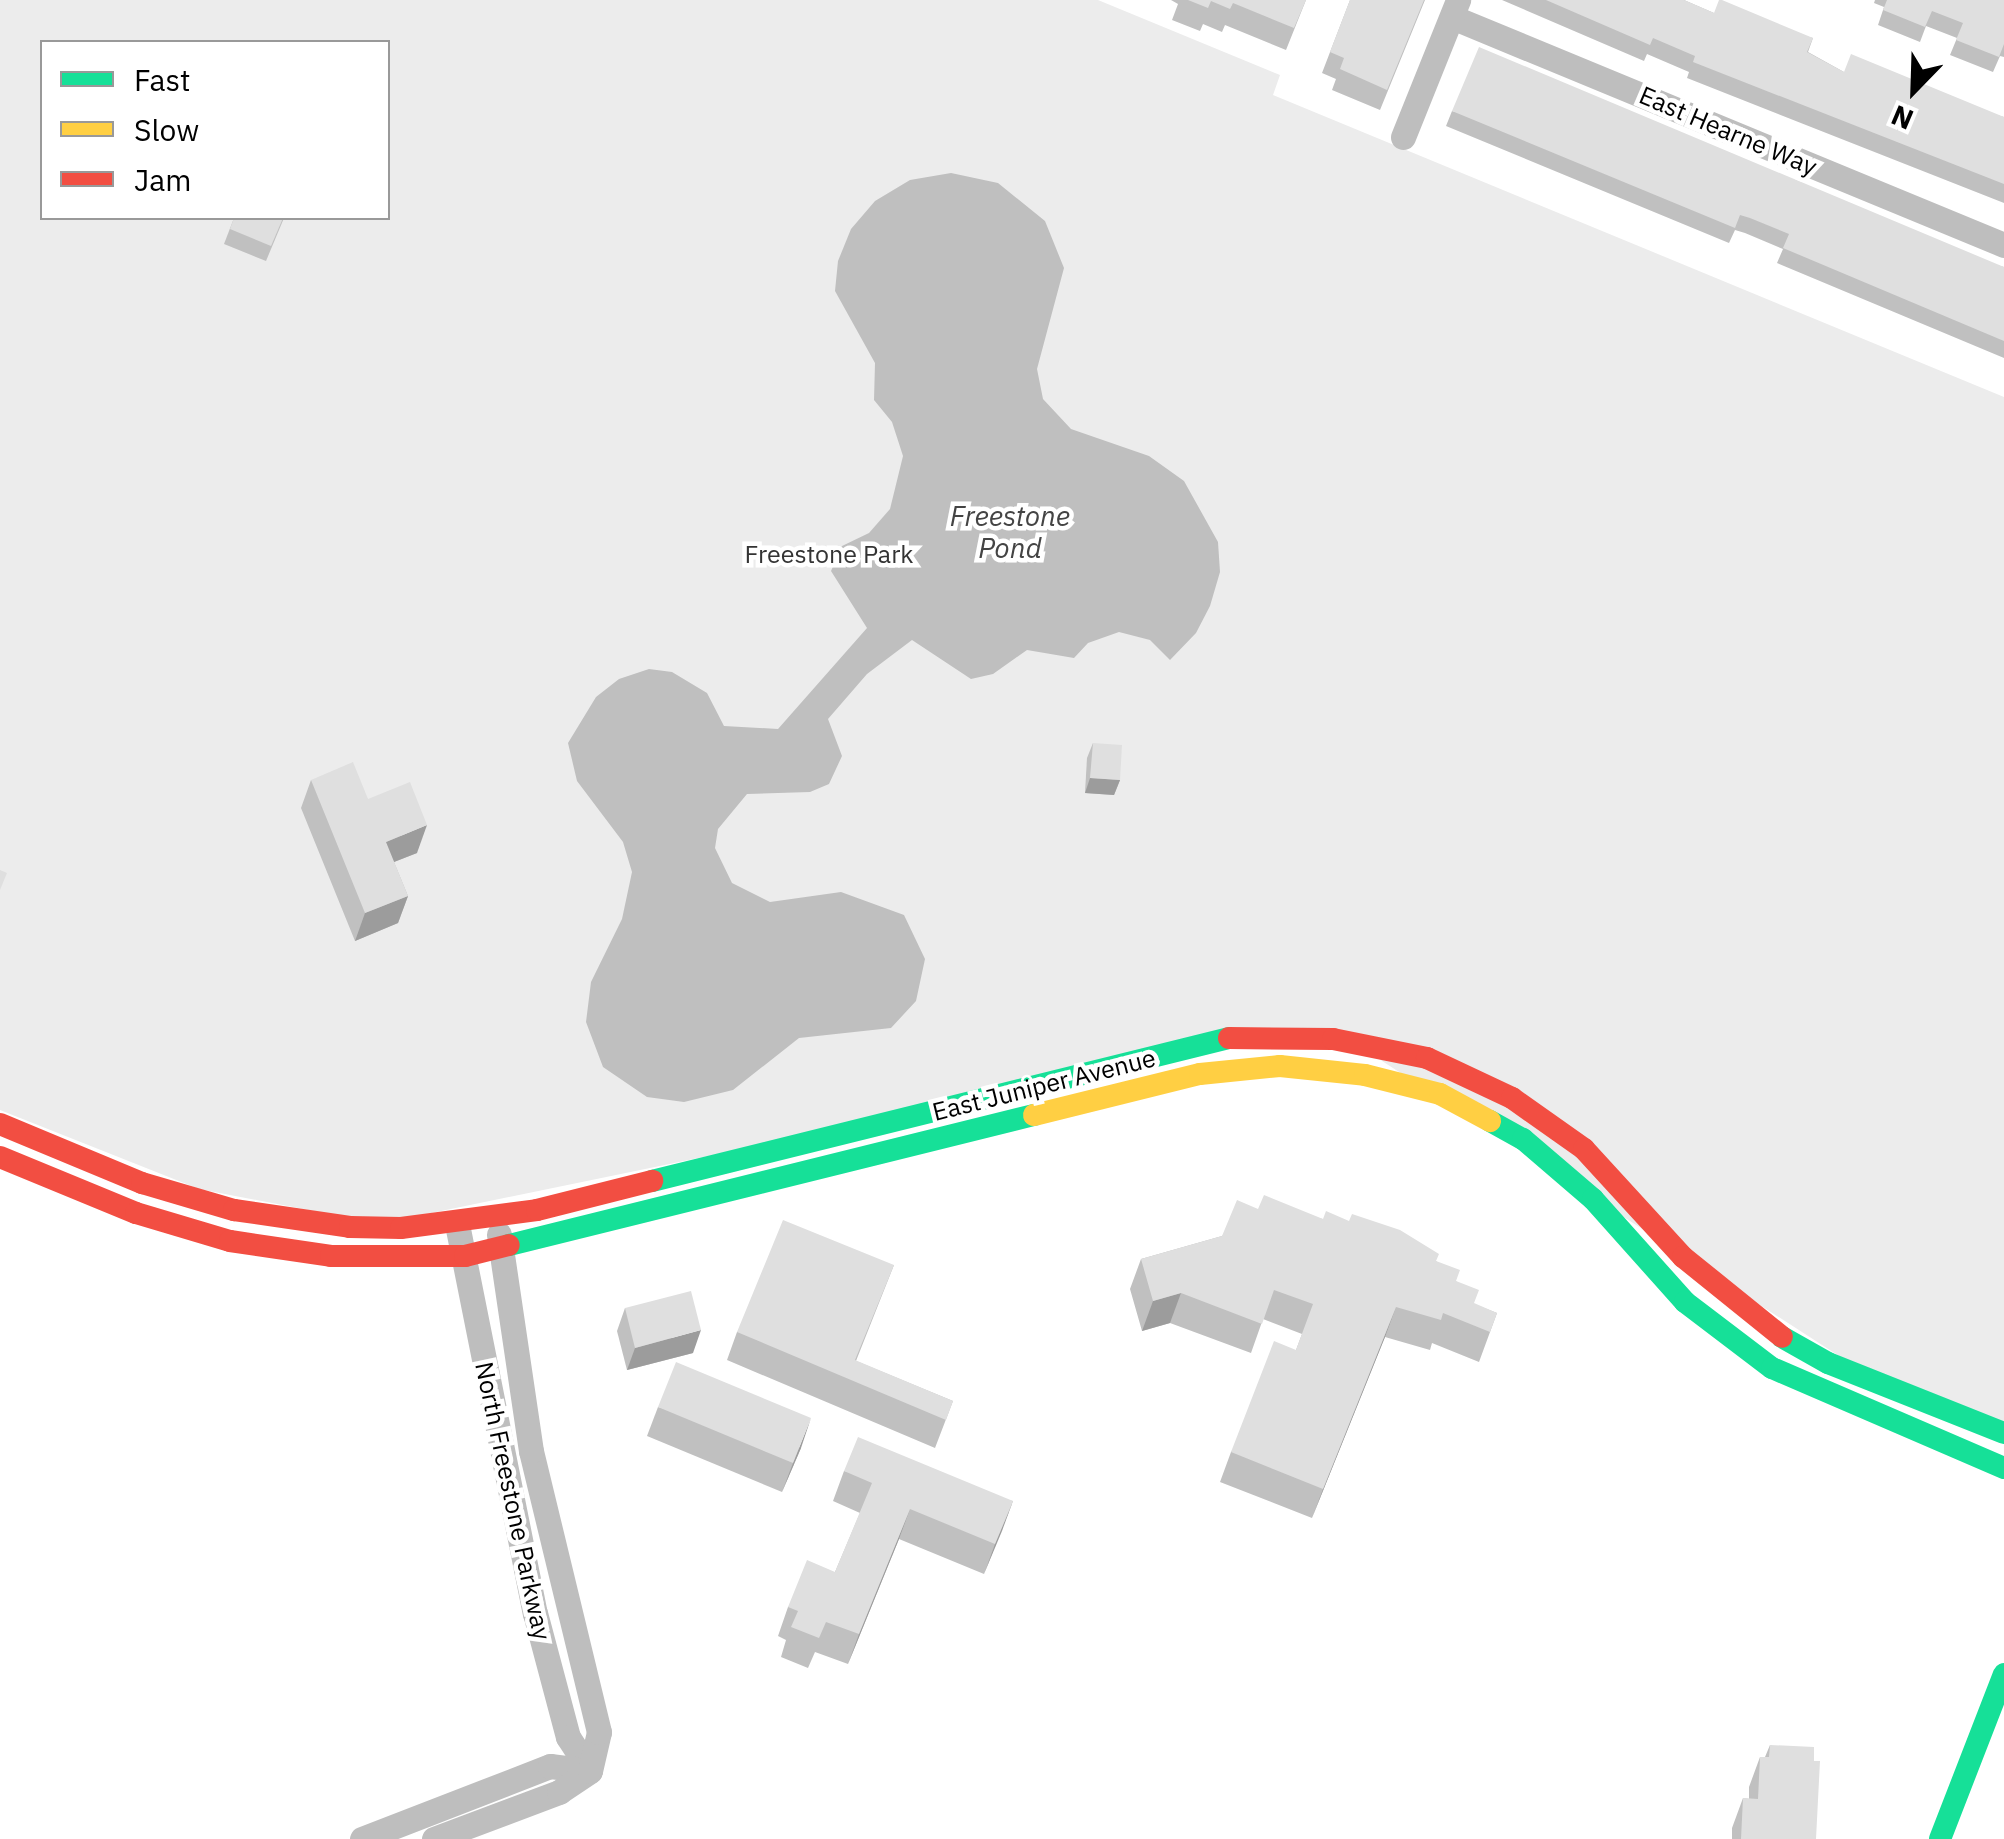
<!DOCTYPE html>
<html>
<head>
<meta charset="utf-8">
<style>
	body { margin:0 }
	#map { position:relative; width:2004px; height:1839px; overflow:hidden; background:#fff; font-family:"IBM Plex Sans",sans-serif }
	div>[style] { position:absolute }
	[style*='--x'] { left:calc(var(--x)*1px); top:calc(var(--y)*1px); width:calc(var(--w)*1px); rotate:calc(var(--a)*1deg) }
	.green>* { inset:0; background:#ececec }
	.water>* { inset:0; background:#bfbfbf }
	.street>* { height:25px; margin:-12.5px; padding:0 12.5px; transform-origin:12.5px; border-radius:12.5px; background:#bebebe }
	.fast>* { height:22px; margin:-11px; padding:0 11px; transform-origin:11px; border-radius:11px; background:#16e098 }
	.slow>* { height:22px; margin:-11px; padding:0 11px; transform-origin:11px; border-radius:11px; background:#ffcf43 }
	.jam>* { height:22px; margin:-11px; padding:0 11px; transform-origin:11px; border-radius:11px; background:#f24e42 }
	.wall>* { inset:0; background:#c0c0c0 }
	.shaded-wall>* { inset:0; background:#9c9c9c }
	.building>* { inset:0; background:#dfdfdf }
	span { translate:-50% -50%; white-space:nowrap; text-align:center; line-height:1.15; -webkit-text-stroke:9px #fff; paint-order:stroke }
	.street-label { font-size:25px; color:#000 }
	.park-label { font-size:25px; color:#333 }
	.water-label { font-size:28px; color:#444; font-style:italic }
	.legend { position:absolute; left:40px; top:40px; width:350px; height:180px; box-sizing:border-box; background:#fff; border:2px solid #999; margin:0; padding:12px 18px; list-style:none; font-size:30px; color:#000 }
	.legend li { display:flex; align-items:center; gap:20px; height:50px }
	.legend b { width:50px; border:2px solid #999 }
	.north { position:absolute; left:1864px; top:40px; width:100px; height:100px; -webkit-text-stroke:8px #fff; paint-order:stroke; rotate:203deg; font-size:28px; font-weight:700; line-height:40px; text-align:center; color:#000 }
	.north::after { content:''; display:block; margin:auto; width:35px; height:45px; background:#000; clip-path:polygon(50% 0,100% 100%,50% 72%,0 100%) }
</style>
</head>
<body>
<div id="map">
	<div class="green">
		<i style="clip-path:polygon(evenodd,0 0,1098px 0,1280px 75px,1273px 95px,2004px 397px,2004px 1422px,1839px 1356px,1331px 1028px,412px 1217px,345px 1217px,199px 1189px,0 1110px,0 0,42px 42px,388px 42px,388px 218px,42px 218px,42px 42px)"></i>
	</div>
	<div class="water">
		<i style="clip-path:polygon(951px 173px,998px 183px,1045px 221px,1064px 268px,1037px 369px,1043px 399px,1071px 429px,1149px 456px,1184px 481px,1218px 542px,1220px 572px,1210px 606px,1196px 633px,1170px 660px,1150px 640px,1119px 632px,1088px 643px,1074px 658px,1027px 650px,993px 674px,971px 679px,912px 640px,867px 674px,828px 719px,842px 756px,829px 784px,810px 792px,747px 794px,718px 829px,715px 848px,732px 883px,770px 902px,841px 892px,904px 915px,925px 959px,916px 1001px,891px 1028px,799px 1038px,733px 1090px,684px 1102px,647px 1097px,603px 1067px,586px 1022px,591px 982px,622px 919px,632px 872px,623px 842px,577px 781px,568px 743px,596px 697px,619px 679px,649px 669px,672px 672px,707px 693px,724px 726px,778px 729px,867px 628px,831px 571px,842px 546px,869px 533px,890px 509px,903px 456px,892px 422px,874px 400px,875px 363px,835px 291px,838px 261px,851px 229px,875px 201px,910px 180px)"></i>
	</div>
	<div class="street">
		<i style="--x:1452;--y:17;--w:597;--a:22.44"></i>
		<i style="--x:1403;--y:137;--w:148;--a:-68.1"></i>
		<i style="--x:457;--y:1224;--w:397;--a:78.7"></i>
		<i style="--x:535;--y:1613;--w:128;--a:75.1"></i>
		<i style="--x:568;--y:1737;--w:40;--a:57.1"></i>
		<i style="--x:362;--y:1839;--w:202;--a:-21.2"></i>
		<i style="--x:550;--y:1766;--w:40;--a:7.1"></i>
		<i style="--x:434;--y:1839;--w:134;--a:-20.6"></i>
		<i style="--x:559;--y:1792;--w:37;--a:-34"></i>
		<i style="--x:590;--y:1771;--w:40;--a:-77"></i>
		<i style="--x:599;--y:1732;--w:289;--a:-103.6"></i>
		<i style="--x:531;--y:1451;--w:219;--a:-98.4"></i>
	</div>
	<div class="fast">
		<i style="--x:1490;--y:1121;--w:38;--a:29"></i>
		<i style="--x:1523;--y:1139;--w:92;--a:40.6"></i>
		<i style="--x:1593;--y:1199;--w:138;--a:48.2"></i>
		<i style="--x:1685;--y:1302;--w:109;--a:37.2"></i>
		<i style="--x:1772;--y:1368;--w:253;--a:23.3"></i>
		<i style="--x:652;--y:1181;--w:594;--a:-13.92"></i>
		<i style="--x:509;--y:1245;--w:541;--a:-13.91"></i>
		<i style="--x:1782;--y:1337;--w:53;--a:29.5"></i>
		<i style="--x:1828;--y:1363;--w:189;--a:21.7"></i>
		<i style="--x:1940;--y:1839;--w:177;--a:-68.8"></i>
	</div>
	<div class="slow">
		<i style="--x:1034;--y:1115;--w:171;--a:-13.9"></i>
		<i style="--x:1200;--y:1074;--w:80;--a:-5.7"></i>
		<i style="--x:1280;--y:1066;--w:85;--a:6"></i>
		<i style="--x:1365;--y:1075;--w:77;--a:14.2"></i>
		<i style="--x:1440;--y:1094;--w:57;--a:28.4"></i>
	</div>
	<div class="jam">
		<i style="--x:1229;--y:1038;--w:104;--a:0.6"></i>
		<i style="--x:1333;--y:1039;--w:96;--a:11.4"></i>
		<i style="--x:1427;--y:1058;--w:94;--a:25.2"></i>
		<i style="--x:1512;--y:1098;--w:88;--a:35.3"></i>
		<i style="--x:1584;--y:1149;--w:147;--a:47.5"></i>
		<i style="--x:1683;--y:1257;--w:127;--a:38.9"></i>
		<i style="--x:0;--y:1124;--w:154;--a:22.6"></i>
		<i style="--x:142;--y:1183;--w:96;--a:16.4"></i>
		<i style="--x:234;--y:1210;--w:117;--a:8.3"></i>
		<i style="--x:350;--y:1227;--w:51;--a:1.1"></i>
		<i style="--x:401;--y:1228;--w:137;--a:-7.5"></i>
		<i style="--x:537;--y:1210;--w:119;--a:-14.2"></i>
		<i style="--x:0;--y:1157;--w:147;--a:22.4"></i>
		<i style="--x:136;--y:1213;--w:98;--a:16.6"></i>
		<i style="--x:230;--y:1241;--w:102;--a:8.4"></i>
		<i style="--x:331;--y:1256;--w:134;--a:0"></i>
		<i style="--x:465;--y:1256;--w:45;--a:-14"></i>
	</div>
	<div class="wall">
		<i style="clip-path:polygon(1171px 0,1306px 0,1286px 50px,1225px 25px,1222px 32px,1203px 24px,1200px 31px,1172px 20px,1178px 4px)"></i>
		<i style="clip-path:polygon(1350px 0,1425px 0,1380px 110px,1332px 90px,1336px 79px,1322px 73px)"></i>
		<i style="clip-path:polygon(1502px 0,1684px 0,1714px 13px,1813px 38px,1808px 52px,1844px 72px,2004px 117px,2004px 203px,1687px 78px,1689px 72px,1647px 54px,1644px 61px)"></i>
		<i style="clip-path:polygon(1875px 0,2004px 0,2004px 57px,2000px 56px,1993px 72px,1950px 55px,1957px 38px,1926px 26px,1920px 42px,1878px 25px,1884px 7px,1874px 3px)"></i>
		<i style="clip-path:polygon(1452px 111px,2004px 267px,2004px 358px,1777px 263px,1783px 249px,1745px 233px,1735px 230px,1729px 243px,1446px 126px)"></i>
		<i style="clip-path:polygon(234px 218px,284px 218px,266px 261px,224px 244px)"></i>
		<i style="clip-path:polygon(1093px 743px,1120px 780px,1114px 795px,1085px 793px,1087px 758px)"></i>
		<i style="clip-path:polygon(311px 780px,368px 799px,417px 853px,394px 862px,408px 896px,398px 923px,355px 941px,301px 808px)"></i>
		<i style="clip-path:polygon(1258px 1209px,1323px 1219px,1436px 1261px,1456px 1281px,1474px 1304px,1497px 1313px,1479px 1362px,1432px 1343px,1430px 1350px,1385px 1337px,1312px 1518px,1220px 1482px,1231px 1452px,1296px 1350px,1302px 1334px,1263px 1319px,1251px 1353px,1170px 1323px,1142px 1331px,1130px 1289px,1141px 1259px,1222px 1236px)"></i>
		<i style="clip-path:polygon(894px 1265px,856px 1361px,953px 1401px,935px 1448px,727px 1360px,737px 1332px)"></i>
		<i style="clip-path:polygon(625px 1308px,693px 1353px,627px 1370px,617px 1331px)"></i>
		<i style="clip-path:polygon(658px 1407px,801px 1448px,782px 1492px,647px 1436px)"></i>
		<i style="clip-path:polygon(844px 1471px,1013px 1501px,984px 1574px,899px 1539px,848px 1664px,815px 1652px,808px 1668px,781px 1657px,786px 1640px,778px 1636px,788px 1607px,835px 1572px,860px 1513px,833px 1501px)"></i>
		<i style="clip-path:polygon(1770px 1745px,1814px 1761px,1816px 1839px,1732px 1839px,1732px 1828px,1743px 1798px,1749px 1799px,1749px 1787px,1760px 1757px,1765px 1757px)"></i>
	</div>
	<div class="shaded-wall">
		<i style="clip-path:polygon(1090px 778px,1120px 780px,1114px 795px,1085px 793px)"></i>
		<i style="clip-path:polygon(427px 825px,417px 853px,376px 869px,386px 842px)"></i>
		<i style="clip-path:polygon(408px 896px,398px 923px,355px 941px,365px 913px)"></i>
		<i style="clip-path:polygon(1181px 1293px,1170px 1323px,1142px 1331px,1153px 1301px)"></i>
		<i style="clip-path:polygon(1396px 1307px,1385px 1337px,1312px 1518px,1323px 1489px)"></i>
		<i style="clip-path:polygon(701px 1330px,693px 1353px,627px 1370px,635px 1348px)"></i>
		<i style="clip-path:polygon(811px 1418px,801px 1448px,782px 1492px,793px 1463px)"></i>
		<i style="clip-path:polygon(1013px 1501px,1002px 1531px,984px 1574px,995px 1544px)"></i>
		<i style="clip-path:polygon(910px 1509px,899px 1539px,848px 1664px,859px 1634px)"></i>
	</div>
	<div class="building">
		<i style="clip-path:polygon(1188px 0,1306px 0,1294px 28px,1233px 3px,1230px 9px,1211px 1px,1208px 8px)"></i>
		<i style="clip-path:polygon(1350px 0,1424px 0,1387px 90px,1340px 69px,1344px 58px,1330px 52px)"></i>
		<i style="clip-path:polygon(1546px 0,1684px 0,1714px 13px,1719px 0,1722px 0,1813px 38px,1807px 52px,1844px 72px,1851px 54px,2004px 117px,2004px 184px,1693px 62px,1695px 56px,1653px 38px,1650px 45px)"></i>
		<i style="clip-path:polygon(1887px 0,2004px 0,2004px 44px,1999px 57px,1956px 40px,1963px 23px,1932px 11px,1925px 27px,1883px 10px)"></i>
		<i style="clip-path:polygon(1479px 47px,2004px 267px,2004px 341px,1783px 248px,1789px 234px,1750px 218px,1740px 215px,1735px 228px,1452px 111px)"></i>
		<i style="clip-path:polygon(234px 218px,283px 218px,271px 246px,230px 229px)"></i>
		<i style="clip-path:polygon(1093px 743px,1122px 745px,1120px 780px,1090px 778px)"></i>
		<i style="clip-path:polygon(353px 762px,368px 799px,410px 782px,427px 825px,386px 842px,408px 896px,365px 913px,311px 780px)"></i>
		<i style="clip-path:polygon(0 870px,7px 873px,0 890px)"></i>
		<i style="clip-path:polygon(1264px 1195px,1323px 1219px,1326px 1211px,1349px 1221px,1352px 1214px,1400px 1230px,1439px 1254px,1436px 1261px,1460px 1270px,1456px 1281px,1479px 1290px,1474px 1303px,1497px 1313px,1490px 1332px,1443px 1313px,1441px 1320px,1396px 1307px,1323px 1489px,1231px 1452px,1274px 1341px,1296px 1350px,1313px 1304px,1274px 1290px,1262px 1324px,1181px 1293px,1153px 1301px,1141px 1259px,1222px 1236px,1237px 1200px,1258px 1209px)"></i>
		<i style="clip-path:polygon(783px 1220px,894px 1265px,855px 1360px,953px 1401px,946px 1420px,737px 1332px)"></i>
		<i style="clip-path:polygon(691px 1291px,701px 1330px,635px 1348px,625px 1308px)"></i>
		<i style="clip-path:polygon(676px 1362px,811px 1418px,793px 1463px,658px 1407px)"></i>
		<i style="clip-path:polygon(858px 1437px,1013px 1501px,995px 1544px,910px 1509px,859px 1634px,826px 1622px,819px 1638px,791px 1627px,798px 1611px,788px 1607px,807px 1560px,835px 1572px,872px 1483px,844px 1471px)"></i>
		<i style="clip-path:polygon(1770px 1745px,1814px 1747px,1814px 1761px,1820px 1761px,1816px 1839px,1741px 1839px,1743px 1798px,1758px 1799px,1760px 1757px,1769px 1757px)"></i>
	</div>
	<div class="street-label">
		<span style="left:1728px;top:131px;rotate:23deg">East Hearne Way</span>
		<span style="left:1044px;top:1085px;rotate:-14deg">East Juniper Avenue</span>
		<span style="left:513px;top:1501px;rotate:78deg">North Freestone Parkway</span>
	</div>
	<div class="park-label">
		<span style="left:829px;top:554px">Freestone Park</span>
	</div>
	<div class="water-label">
		<span style="left:1010px;top:532px">Freestone<br>Pond</span>
	</div>
	<ul class="legend">
	<li><b style="height:12px;background:#16e098"></b>Fast</li>
	<li><b style="height:12px;background:#ffcf43"></b>Slow</li>
	<li><b style="height:12px;background:#f24e42"></b>Jam</li>
	</ul>
	<div class="north">N</div>
</div>
</body>
</html>
